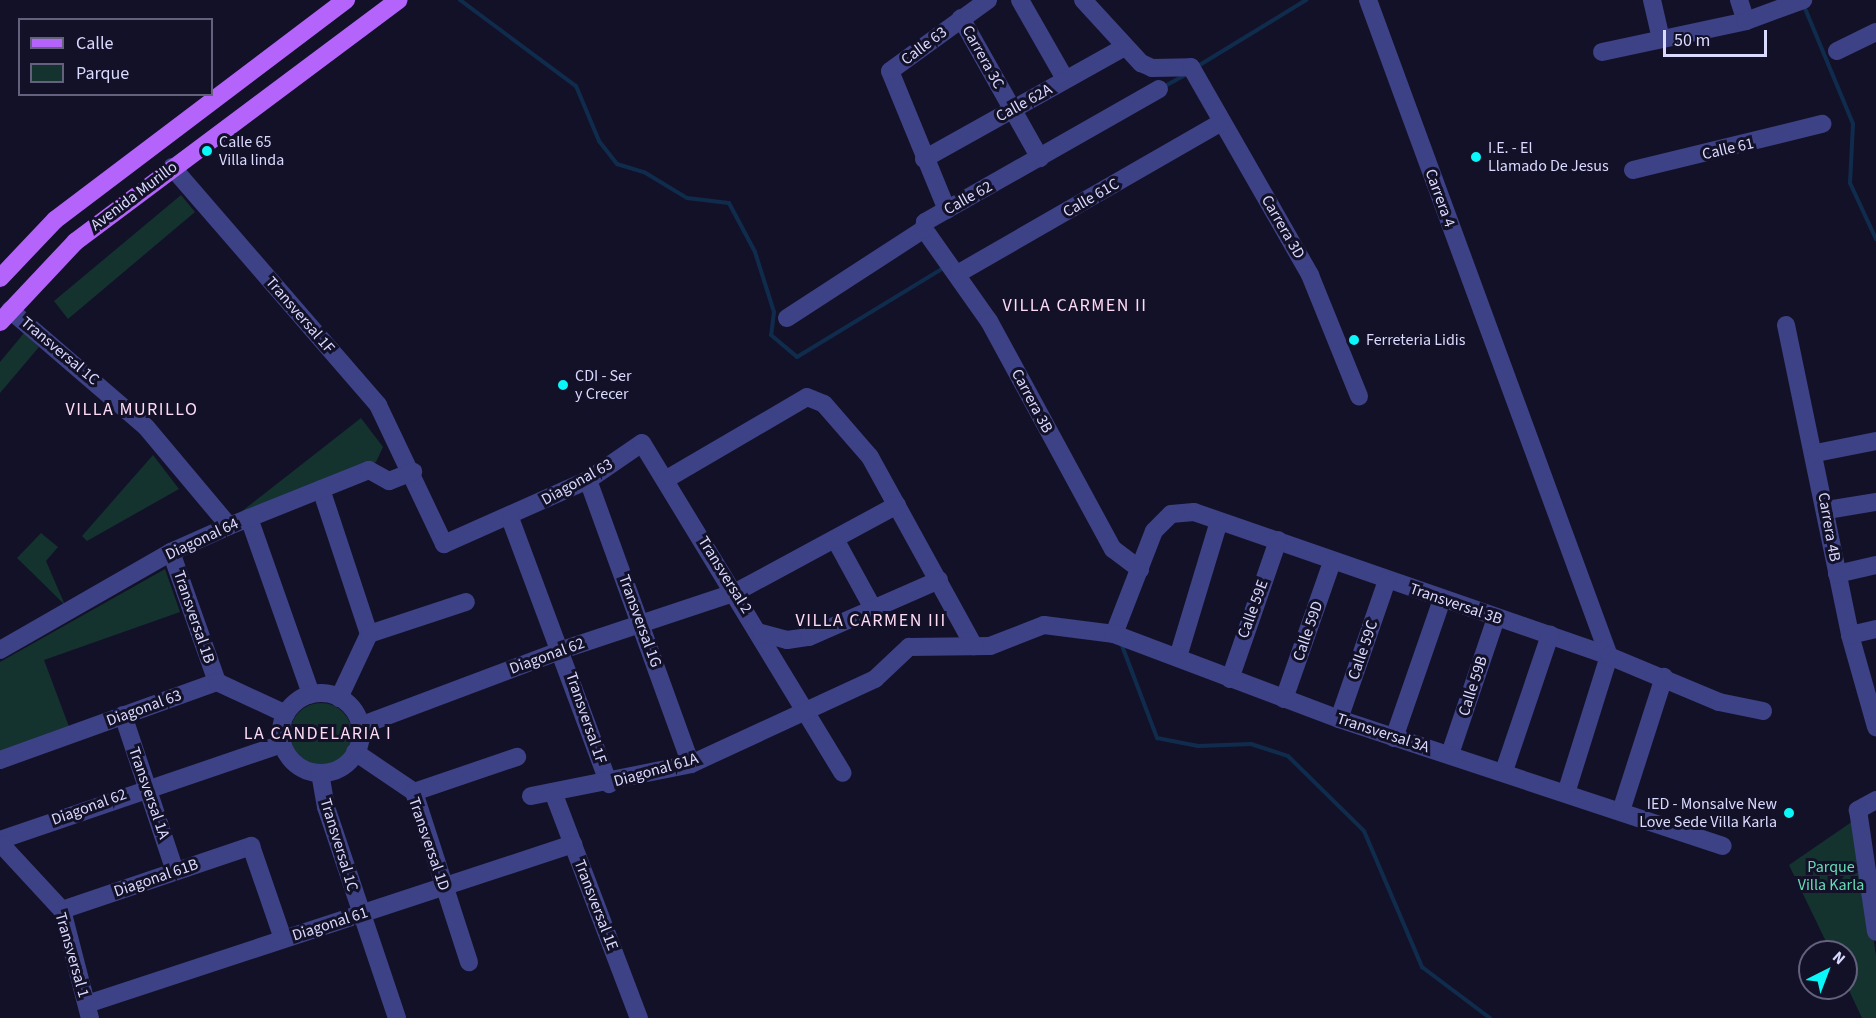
<!DOCTYPE html>
<html>
<head>
<meta charset="utf-8">
<style>
	body { margin:0 }
	#map { position:relative; width:1876px; height:1018px; overflow:hidden; background:#131128; font-family:"Source Sans 3",sans-serif }
	div>[style] { position:absolute }
	[style*='--x'] { left:calc(var(--x)*1px); top:calc(var(--y)*1px); width:calc(var(--w)*1px); rotate:calc(var(--a)*1deg) }
	.green>* { inset:0; background:#14322e }
	.round { border-radius:50% }
	.stream>* { height:4px; margin:-2px; padding:0 2px; transform-origin:2px; border-radius:2px; background:#102c4d }
	.minor>* { height:18px; margin:-9px; padding:0 9px; transform-origin:9px; border-radius:9px; background:#3d4186 }
	.minor>.ring { margin:-9px; padding:0; box-sizing:content-box; background:none; border:18px solid #3d4186; border-radius:50% }
	.major>* { height:18px; margin:-9px; padding:0 9px; transform-origin:9px; border-radius:9px; background:#b463fb }
	.dots>* { width:16px; height:16px; translate:-50% -50%; box-sizing:border-box; border:3px solid #131128; border-radius:50% }
	span { translate:-50% -50%; white-space:nowrap; text-align:center; line-height:1.15; -webkit-text-stroke:6px #131128; paint-order:stroke }
	.street-label { font-size:16px; color:#dad9fe }
	.poi-label { font-size:16px; color:#dad9fe }
	.left { translate:0 -50%; text-align:left }
	.right { translate:-100% -50%; text-align:right }
	.park-label { font-size:16px; color:#65ddb4 }
	.neighbourhood-label { font-size:18px; color:#fedbf4; letter-spacing:1.5px }
	.legend { position:absolute; left:18px; top:18px; width:195px; height:78px; box-sizing:border-box; background:#131128; border:2px solid #63617e; margin:0; padding:8px 10px; list-style:none; font-size:18px; color:#dad9fe }
	.legend li { display:flex; align-items:center; gap:12px; height:30px }
	.legend b { width:30px; border:2px solid #63617e }
	.north { position:absolute; left:1798px; top:940px; width:60px; height:60px; box-sizing:border-box; background:#131128; border:2px solid #63617e; border-radius:50%; rotate:42deg; font-size:16px; font-weight:700; line-height:24px; text-align:center; color:#dad9fe }
	.north::after { content:''; display:block; margin:auto; width:21px; height:27px; background:#0af6f9; clip-path:polygon(50% 0,100% 100%,50% 72%,0 100%) }
	.scale { position:absolute; left:1663px; top:30px; width:104px; height:27px; box-sizing:border-box; border:3px solid #dad9fe; border-top:0; padding-left:8px; font-size:18px; line-height:21px; white-space:nowrap; color:#dad9fe; -webkit-text-stroke:4px #131128; paint-order:stroke }
</style>
</head>
<body>
<div id="map">
	<div class="green">
		<i style="clip-path:polygon(181px 195px,195px 212px,68px 319px,54px 301px)"></i>
		<i style="clip-path:polygon(24px 333px,39px 347px,0 393px,0 362px)"></i>
		<i style="clip-path:polygon(361px 418px,383px 447px,376px 462px,237px 515px)"></i>
		<i style="clip-path:polygon(153px 455px,179px 489px,87px 541px,82px 536px)"></i>
		<i style="clip-path:polygon(41px 533px,58px 547px,46px 561px,65px 605px,17px 558px)"></i>
		<i style="clip-path:polygon(165px 569px,180px 612px,44px 660px,71px 732px,0 758px,0 662px)"></i>
		<i class="round" style="left:290px;top:703px;width:62px;height:62px"></i>
		<i style="clip-path:polygon(1856px 819px,1876px 956px,1876px 1018px,1862px 1018px,1846px 984px,1846px 952px,1831px 952px,1789px 865px)"></i>
	</div>
	<div class="stream">
		<i style="--x:460;--y:0;--w:144;--a:36.6"></i>
		<i style="--x:576;--y:86;--w:60;--a:67.3"></i>
		<i style="--x:599;--y:141;--w:29;--a:52"></i>
		<i style="--x:617;--y:164;--w:28;--a:17"></i>
		<i style="--x:644;--y:172;--w:50;--a:31.2"></i>
		<i style="--x:687;--y:198;--w:42;--a:6.8"></i>
		<i style="--x:729;--y:203;--w:55;--a:62"></i>
		<i style="--x:755;--y:252;--w:63;--a:72.4"></i>
		<i style="--x:774;--y:312;--w:23;--a:97"></i>
		<i style="--x:771;--y:335;--w:34;--a:40"></i>
		<i style="--x:797;--y:357;--w:173;--a:-31.3"></i>
		<i style="--x:1804;--y:6;--w:128;--a:67.4"></i>
		<i style="--x:1853;--y:124;--w:59;--a:92.9"></i>
		<i style="--x:1850;--y:183;--w:62;--a:65.1"></i>
		<i style="--x:1198;--y:66;--w:127;--a:-31.4"></i>
		<i style="--x:1165;--y:86;--w:25;--a:-29"></i>
		<i style="--x:1121;--y:643;--w:102;--a:69.2"></i>
		<i style="--x:1157;--y:738;--w:42;--a:11"></i>
		<i style="--x:1198;--y:746;--w:53;--a:-2.2"></i>
		<i style="--x:1251;--y:744;--w:39;--a:18"></i>
		<i style="--x:1288;--y:756;--w:107;--a:44.6"></i>
		<i style="--x:1364;--y:831;--w:148;--a:66.9"></i>
		<i style="--x:1422;--y:967;--w:85;--a:36.9"></i>
	</div>
	<div class="minor">
		<i style="--x:1020;--y:0;--w:91;--a:60.3"></i>
		<i style="--x:1083;--y:0;--w:86;--a:47.4"></i>
		<i style="--x:1141;--y:63;--w:12;--a:24"></i>
		<i style="--x:1152;--y:68;--w:39;--a:-1"></i>
		<i style="--x:1191;--y:67;--w:240;--a:60.2"></i>
		<i style="--x:1310;--y:275;--w:131;--a:68"></i>
		<i style="--x:1368;--y:0;--w:699;--a:69.83"></i>
		<i style="--x:1609;--y:656;--w:140;--a:107.4"></i>
		<i style="--x:1652;--y:0;--w:39;--a:77"></i>
		<i style="--x:1739;--y:0;--w:22;--a:72"></i>
		<i style="--x:961;--y:18;--w:161;--a:60.6"></i>
		<i style="--x:1837;--y:51;--w:43;--a:-26"></i>
		<i style="--x:1602;--y:52;--w:147;--a:-12.1"></i>
		<i style="--x:1746;--y:21;--w:61;--a:-20.2"></i>
		<i style="--x:924;--y:159;--w:229;--a:-29.2"></i>
		<i style="--x:172;--y:167;--w:315;--a:49.1"></i>
		<i style="--x:378;--y:405;--w:154;--a:64.6"></i>
		<i style="--x:444;--y:544;--w:158;--a:-24"></i>
		<i style="--x:588;--y:480;--w:65;--a:-34.4"></i>
		<i style="--x:642;--y:443;--w:386;--a:58.7"></i>
		<i style="--x:1633;--y:170;--w:195;--a:-13.7"></i>
		<i style="--x:947;--y:210;--w:150;--a:-112.3"></i>
		<i style="--x:890;--y:71;--w:121;--a:-35.9"></i>
		<i style="--x:924;--y:229;--w:113;--a:54.8"></i>
		<i style="--x:989;--y:321;--w:260;--a:61.5"></i>
		<i style="--x:1113;--y:549;--w:34;--a:37"></i>
		<i style="--x:959;--y:273;--w:303;--a:-29.9"></i>
		<i style="--x:10;--y:310;--w:179;--a:40.7"></i>
		<i style="--x:146;--y:427;--w:129;--a:50"></i>
		<i style="--x:787;--y:318;--w:163;--a:-33"></i>
		<i style="--x:924;--y:229;--w:7;--a:-82"></i>
		<i style="--x:925;--y:222;--w:269;--a:-29.6"></i>
		<i style="--x:1786;--y:325;--w:317;--a:78.3"></i>
		<i style="--x:1850;--y:635;--w:96;--a:74.2"></i>
		<i style="--x:1816;--y:453;--w:61;--a:-11.3"></i>
		<i style="--x:588;--y:480;--w:302;--a:70.1"></i>
		<i style="--x:665;--y:480;--w:164;--a:-30.3"></i>
		<i style="--x:807;--y:397;--w:18;--a:22"></i>
		<i style="--x:824;--y:404;--w:70;--a:49"></i>
		<i style="--x:870;--y:457;--w:216;--a:61.2"></i>
		<i style="--x:321;--y:489;--w:153;--a:71.7"></i>
		<i style="--x:1827;--y:510;--w:50;--a:-9.3"></i>
		<i style="--x:249;--y:518;--w:187;--a:70.6"></i>
		<i style="--x:510;--y:518;--w:284;--a:69.6"></i>
		<i style="--x:835;--y:539;--w:83;--a:61.3"></i>
		<i style="--x:171;--y:552;--w:138;--a:70.5"></i>
		<i style="--x:1837;--y:574;--w:40;--a:-13"></i>
		<i style="--x:761;--y:633;--w:27;--a:15"></i>
		<i style="--x:787;--y:640;--w:22;--a:-8"></i>
		<i style="--x:809;--y:637;--w:142;--a:-23.7"></i>
		<i style="--x:1114;--y:634;--w:110;--a:-68.8"></i>
		<i style="--x:1154;--y:531;--w:24;--a:-45"></i>
		<i style="--x:1171;--y:514;--w:23;--a:-5"></i>
		<i style="--x:1194;--y:512;--w:439;--a:19.1"></i>
		<i style="--x:1609;--y:656;--w:119;--a:22.7"></i>
		<i style="--x:1719;--y:702;--w:45;--a:11.6"></i>
		<i style="--x:1850;--y:635;--w:27;--a:-13"></i>
		<i style="--x:0;--y:650;--w:197;--a:-29.8"></i>
		<i style="--x:171;--y:552;--w:64;--a:-24.1"></i>
		<i style="--x:229;--y:526;--w:151;--a:-21.8"></i>
		<i style="--x:369;--y:470;--w:23;--a:29"></i>
		<i style="--x:389;--y:481;--w:26;--a:-21"></i>
		<i style="--x:1178;--y:657;--w:142;--a:-73.2"></i>
		<i style="--x:1230;--y:679;--w:147;--a:-70.9"></i>
		<i class="ring" style="left:281px;top:693px;width:62px;height:62px"></i>
		<i style="--x:339;--y:698;--w:71;--a:-64.9"></i>
		<i style="--x:369;--y:634;--w:102;--a:-18.3"></i>
		<i style="--x:1284;--y:699;--w:145;--a:-70.7"></i>
		<i style="--x:123;--y:715;--w:164;--a:71.6"></i>
		<i style="--x:1339;--y:719;--w:147;--a:-70.9"></i>
		<i style="--x:360;--y:726;--w:216;--a:-20.6"></i>
		<i style="--x:562;--y:650;--w:183;--a:-18.4"></i>
		<i style="--x:736;--y:592;--w:183;--a:-28.4"></i>
		<i style="--x:1394;--y:738;--w:147;--a:-70.9"></i>
		<i style="--x:355;--y:752;--w:71;--a:34.1"></i>
		<i style="--x:414;--y:792;--w:179;--a:72.1"></i>
		<i style="--x:1450;--y:754;--w:144;--a:-71.3"></i>
		<i style="--x:0;--y:760;--w:231;--a:-19.8"></i>
		<i style="--x:217;--y:682;--w:76;--a:24.9"></i>
		<i style="--x:1504;--y:771;--w:144;--a:-71.3"></i>
		<i style="--x:320;--y:773;--w:35;--a:80"></i>
		<i style="--x:326;--y:807;--w:223;--a:71.4"></i>
		<i style="--x:414;--y:792;--w:109;--a:-18.8"></i>
		<i style="--x:553;--y:792;--w:242;--a:69.2"></i>
		<i style="--x:531;--y:796;--w:163;--a:-11.3"></i>
		<i style="--x:691;--y:764;--w:203;--a:-24.8"></i>
		<i style="--x:875;--y:679;--w:47;--a:-43.3"></i>
		<i style="--x:909;--y:647;--w:81;--a:-0.7"></i>
		<i style="--x:990;--y:646;--w:58;--a:-21.3"></i>
		<i style="--x:1044;--y:625;--w:71;--a:7.3"></i>
		<i style="--x:1114;--y:634;--w:241;--a:20.7"></i>
		<i style="--x:1339;--y:719;--w:404;--a:18.3"></i>
		<i style="--x:1876;--y:800;--w:21;--a:151"></i>
		<i style="--x:1858;--y:810;--w:123;--a:81.6"></i>
		<i style="--x:1621;--y:811;--w:141;--a:-72.2"></i>
		<i style="--x:0;--y:840;--w:298;--a:-18.8"></i>
		<i style="--x:0;--y:843;--w:91;--a:47.2"></i>
		<i style="--x:62;--y:910;--w:112;--a:75.5"></i>
		<i style="--x:62;--y:910;--w:200;--a:-18.7"></i>
		<i style="--x:251;--y:846;--w:98;--a:71"></i>
		<i style="--x:87;--y:1004;--w:512;--a:-18.22"></i>
	</div>
	<div class="major">
		<i style="--x:0;--y:278;--w:80;--a:-46.5"></i>
		<i style="--x:55;--y:220;--w:365;--a:-37.1"></i>
		<i style="--x:0;--y:322;--w:110;--a:-46.8"></i>
		<i style="--x:75;--y:242;--w:404;--a:-36.8"></i>
	</div>
	<div class="dots">
		<i style="left:207px;top:151px;background:#0af6f9"></i>
		<i style="left:1476px;top:157px;background:#0af6f9"></i>
		<i style="left:1354px;top:340px;background:#0af6f9"></i>
		<i style="left:563px;top:385px;background:#0af6f9"></i>
		<i style="left:1789px;top:813px;background:#0af6f9"></i>
	</div>
	<div class="street-label">
		<span style="left:924px;top:46px;rotate:-37deg">Calle 63</span>
		<span style="left:983px;top:57px;rotate:61deg">Carrera 3C</span>
		<span style="left:1024px;top:103px;rotate:-29deg">Calle 62A</span>
		<span style="left:1728px;top:149px;rotate:-13deg">Calle 61</span>
		<span style="left:134px;top:196px;rotate:-37deg">Avenida Murillo</span>
		<span style="left:968px;top:198px;rotate:-29deg">Calle 62</span>
		<span style="left:1091px;top:198px;rotate:-30deg">Calle 61C</span>
		<span style="left:1440px;top:198px;rotate:70deg">Carrera 4</span>
		<span style="left:1283px;top:227px;rotate:60deg">Carrera 3D</span>
		<span style="left:300px;top:315px;rotate:49deg">Transversal 1F</span>
		<span style="left:60px;top:351px;rotate:40deg">Transversal 1C</span>
		<span style="left:1032px;top:401px;rotate:62deg">Carrera 3B</span>
		<span style="left:577px;top:482px;rotate:-29deg">Diagonal 63</span>
		<span style="left:1829px;top:527px;rotate:80deg">Carrera 4B</span>
		<span style="left:202px;top:539px;rotate:-25deg">Diagonal 64</span>
		<span style="left:725px;top:575px;rotate:58deg">Transversal 2</span>
		<span style="left:1456px;top:604px;rotate:19deg">Transversal 3B</span>
		<span style="left:1253px;top:609px;rotate:-70deg">Calle 59E</span>
		<span style="left:194px;top:617px;rotate:71deg">Transversal 1B</span>
		<span style="left:640px;top:621px;rotate:70deg">Transversal 1G</span>
		<span style="left:1308px;top:631px;rotate:-71deg">Calle 59D</span>
		<span style="left:1363px;top:650px;rotate:-71deg">Calle 59C</span>
		<span style="left:547px;top:656px;rotate:-20deg">Diagonal 62</span>
		<span style="left:1473px;top:686px;rotate:-72deg">Calle 59B</span>
		<span style="left:144px;top:708px;rotate:-20deg">Diagonal 63</span>
		<span style="left:586px;top:718px;rotate:71deg">Transversal 1F</span>
		<span style="left:1383px;top:733px;rotate:18deg">Transversal 3A</span>
		<span style="left:656px;top:770px;rotate:-16deg">Diagonal 61A</span>
		<span style="left:149px;top:793px;rotate:71deg">Transversal 1A</span>
		<span style="left:89px;top:807px;rotate:-20deg">Diagonal 62</span>
		<span style="left:429px;top:844px;rotate:71deg">Transversal 1D</span>
		<span style="left:339px;top:845px;rotate:73deg">Transversal 1C</span>
		<span style="left:156px;top:878px;rotate:-19deg">Diagonal 61B</span>
		<span style="left:596px;top:905px;rotate:69deg">Transversal 1E</span>
		<span style="left:330px;top:924px;rotate:-18deg">Diagonal 61</span>
		<span style="left:72px;top:955px;rotate:74deg">Transversal 1</span>
	</div>
	<div class="poi-label">
		<span class="left" style="left:219px;top:151px">Calle 65<br>Villa linda</span>
		<span class="left" style="left:1488px;top:157px">I.E. - El<br>Llamado De Jesus</span>
		<span class="left" style="left:1366px;top:340px">Ferreteria Lidis</span>
		<span class="left" style="left:575px;top:385px">CDI - Ser<br>y Crecer</span>
		<span class="right" style="left:1777px;top:813px">IED - Monsalve New<br>Love Sede Villa Karla</span>
	</div>
	<div class="park-label">
		<span style="left:1831px;top:876px">Parque<br>Villa Karla</span>
	</div>
	<div class="neighbourhood-label">
		<span style="left:1075px;top:306px">VILLA CARMEN II</span>
		<span style="left:132px;top:410px">VILLA MURILLO</span>
		<span style="left:871px;top:621px">VILLA CARMEN III</span>
		<span style="left:318px;top:734px">LA CANDELARIA I</span>
	</div>
	<ul class="legend">
	<li><b style="height:8px;background:#b463fb"></b>Calle</li>
	<li><b style="height:16px;background:#14322e"></b>Parque</li>
	</ul>
	<div class="north">N</div>
	<div class="scale">50 m</div>
</div>
</body>
</html>
